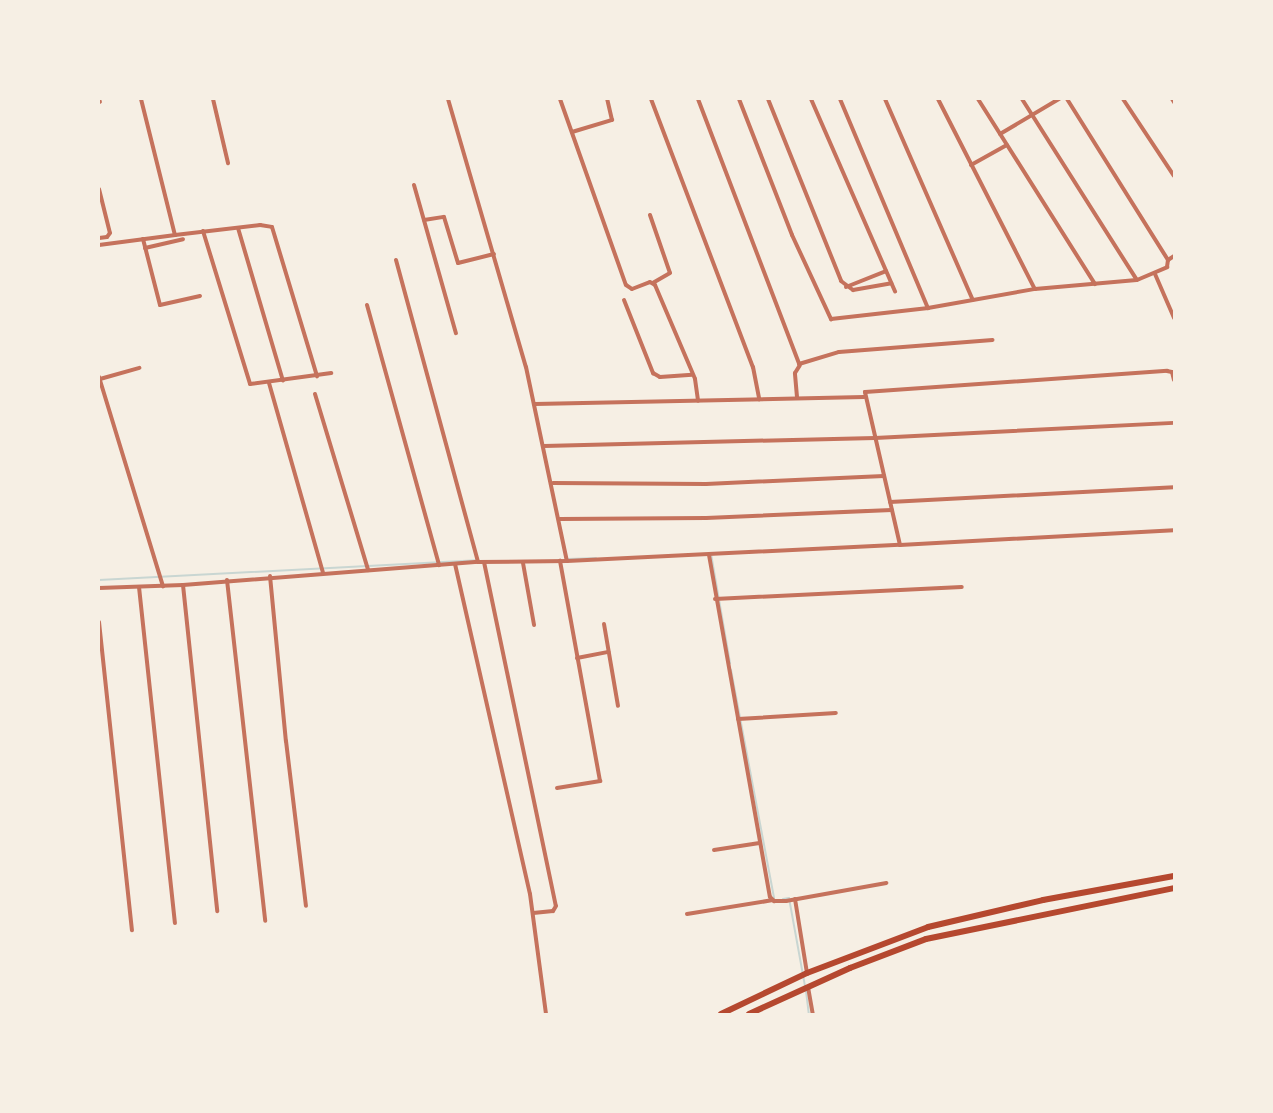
<!DOCTYPE html>
<html>
<head>
<meta charset="utf-8">
<style>
	body { margin:0 }
	#map { position:relative; width:1273px; height:1113px; overflow:hidden; background:#f6efe4; font-family:Karla,sans-serif }
	div>[style] { position:absolute }
	[style*='--x'] { left:calc(var(--x)*1px); top:calc(var(--y)*1px); width:calc(var(--w)*1px); rotate:calc(var(--a)*1deg) }
	.stream>* { height:2px; margin:-1px; padding:0 1px; transform-origin:1px; border-radius:1px; background:#c9d6d2 }
	.minor>* { height:4px; margin:-2px; padding:0 2px; transform-origin:2px; border-radius:2px; background:#c5725c }
	.trunk>* { height:6px; margin:-3px; padding:0 3px; transform-origin:3px; border-radius:3px; background:#b5482f }
	span { translate:-50% -50%; white-space:nowrap; text-align:center; line-height:1.15; -webkit-text-stroke:4px #f6efe4; paint-order:stroke }
	.frame { position:absolute; inset:0; border:100px solid #f6efe4; pointer-events:none }
</style>
</head>
<body>
<div id="map">
	<div class="stream">
		<i style="--x:711;--y:554;--w:111;--a:80.1"></i>
		<i style="--x:568;--y:559;--w:28;--a:-2"></i>
		<i style="--x:99;--y:580;--w:378;--a:-3"></i>
		<i style="--x:731;--y:670;--w:232;--a:79.3"></i>
		<i style="--x:783;--y:899;--w:6;--a:-9"></i>
		<i style="--x:789;--y:898;--w:89;--a:79.7"></i>
		<i style="--x:806;--y:991;--w:23;--a:83"></i>
	</div>
	<div class="minor">
		<i style="--x:99;--y:99;--w:3;--a:72"></i>
		<i style="--x:141;--y:99;--w:140;--a:76"></i>
		<i style="--x:175;--y:235;--w:86;--a:-6.7"></i>
		<i style="--x:260;--y:225;--w:12;--a:9"></i>
		<i style="--x:272;--y:227;--w:156;--a:73.2"></i>
		<i style="--x:213;--y:99;--w:66;--a:76.8"></i>
		<i style="--x:448;--y:99;--w:279;--a:73.8"></i>
		<i style="--x:526;--y:367;--w:198;--a:78.1"></i>
		<i style="--x:567;--y:561;--w:333;--a:-2.8"></i>
		<i style="--x:900;--y:545;--w:157;--a:-102.9"></i>
		<i style="--x:865;--y:392;--w:303;--a:-4"></i>
		<i style="--x:1167;--y:371;--w:5;--a:11"></i>
		<i style="--x:1172;--y:372;--w:8;--a:76"></i>
		<i style="--x:560;--y:99;--w:197;--a:70.5"></i>
		<i style="--x:626;--y:285;--w:7;--a:34"></i>
		<i style="--x:632;--y:289;--w:19;--a:-21"></i>
		<i style="--x:650;--y:282;--w:6;--a:31"></i>
		<i style="--x:655;--y:285;--w:102;--a:66.9"></i>
		<i style="--x:695;--y:379;--w:22;--a:82"></i>
		<i style="--x:651;--y:99;--w:287;--a:69.2"></i>
		<i style="--x:753;--y:367;--w:33;--a:79"></i>
		<i style="--x:698;--y:99;--w:284;--a:69.1"></i>
		<i style="--x:799;--y:364;--w:42;--a:-16.7"></i>
		<i style="--x:839;--y:352;--w:154;--a:-4.5"></i>
		<i style="--x:739;--y:99;--w:146;--a:68.7"></i>
		<i style="--x:792;--y:235;--w:93;--a:65.1"></i>
		<i style="--x:831;--y:319;--w:98;--a:-6.5"></i>
		<i style="--x:928;--y:308;--w:109;--a:-10.1"></i>
		<i style="--x:1035;--y:289;--w:102;--a:-5"></i>
		<i style="--x:1137;--y:280;--w:33;--a:-23"></i>
		<i style="--x:1167;--y:267;--w:7;--a:-82"></i>
		<i style="--x:1168;--y:260;--w:190;--a:-122.1"></i>
		<i style="--x:768;--y:99;--w:196;--a:68.1"></i>
		<i style="--x:841;--y:281;--w:15;--a:37"></i>
		<i style="--x:853;--y:290;--w:39;--a:-10"></i>
		<i style="--x:811;--y:99;--w:210;--a:66.4"></i>
		<i style="--x:840;--y:99;--w:227;--a:67.2"></i>
		<i style="--x:885;--y:99;--w:219;--a:66.4"></i>
		<i style="--x:938;--y:99;--w:213;--a:63"></i>
		<i style="--x:978;--y:99;--w:219;--a:57.7"></i>
		<i style="--x:1022;--y:99;--w:214;--a:57.6"></i>
		<i style="--x:1123;--y:99;--w:92;--a:56.5"></i>
		<i style="--x:1172;--y:99;--w:4;--a:56"></i>
		<i style="--x:572;--y:132;--w:42;--a:-16.7"></i>
		<i style="--x:612;--y:120;--w:22;--a:-103"></i>
		<i style="--x:1000;--y:134;--w:69;--a:-30.7"></i>
		<i style="--x:971;--y:165;--w:41;--a:-29.1"></i>
		<i style="--x:414;--y:185;--w:154;--a:74.2"></i>
		<i style="--x:99;--y:189;--w:45;--a:76"></i>
		<i style="--x:110;--y:233;--w:5;--a:127"></i>
		<i style="--x:107;--y:237;--w:8;--a:173"></i>
		<i style="--x:650;--y:215;--w:61;--a:71"></i>
		<i style="--x:670;--y:273;--w:20;--a:150"></i>
		<i style="--x:424;--y:220;--w:20;--a:-9"></i>
		<i style="--x:444;--y:217;--w:48;--a:73.1"></i>
		<i style="--x:458;--y:263;--w:37;--a:-14"></i>
		<i style="--x:238;--y:228;--w:159;--a:73.6"></i>
		<i style="--x:203;--y:231;--w:160;--a:72.9"></i>
		<i style="--x:250;--y:384;--w:82;--a:-7.7"></i>
		<i style="--x:143;--y:239;--w:68;--a:75.6"></i>
		<i style="--x:160;--y:305;--w:41;--a:-12.7"></i>
		<i style="--x:99;--y:245;--w:77;--a:-7.5"></i>
		<i style="--x:145;--y:248;--w:39;--a:-13"></i>
		<i style="--x:396;--y:260;--w:313;--a:74.8"></i>
		<i style="--x:1168;--y:260;--w:7;--a:-34"></i>
		<i style="--x:1155;--y:274;--w:48;--a:66.6"></i>
		<i style="--x:846;--y:287;--w:43;--a:-21.8"></i>
		<i style="--x:624;--y:300;--w:79;--a:68.3"></i>
		<i style="--x:653;--y:373;--w:8;--a:30"></i>
		<i style="--x:660;--y:377;--w:32;--a:-4"></i>
		<i style="--x:367;--y:305;--w:270;--a:74.5"></i>
		<i style="--x:99;--y:377;--w:219;--a:73"></i>
		<i style="--x:100;--y:379;--w:41;--a:-15.8"></i>
		<i style="--x:269;--y:383;--w:198;--a:74.1"></i>
		<i style="--x:315;--y:394;--w:184;--a:73.2"></i>
		<i style="--x:797;--y:397;--w:24;--a:-95"></i>
		<i style="--x:795;--y:373;--w:9;--a:-58"></i>
		<i style="--x:535;--y:404;--w:329;--a:-1.2"></i>
		<i style="--x:544;--y:446;--w:331;--a:-1.4"></i>
		<i style="--x:875;--y:438;--w:299;--a:-2.9"></i>
		<i style="--x:553;--y:483;--w:153;--a:0.4"></i>
		<i style="--x:706;--y:484;--w:178;--a:-2.6"></i>
		<i style="--x:890;--y:502;--w:284;--a:-3"></i>
		<i style="--x:560;--y:519;--w:146;--a:-0.4"></i>
		<i style="--x:706;--y:518;--w:186;--a:-2.5"></i>
		<i style="--x:900;--y:545;--w:274;--a:-3.1"></i>
		<i style="--x:709;--y:555;--w:347;--a:79.9"></i>
		<i style="--x:770;--y:897;--w:6;--a:45"></i>
		<i style="--x:774;--y:901;--w:12;--a:0"></i>
		<i style="--x:786;--y:901;--w:102;--a:-10.2"></i>
		<i style="--x:484;--y:562;--w:351;--a:78.2"></i>
		<i style="--x:556;--y:906;--w:6;--a:121"></i>
		<i style="--x:553;--y:911;--w:20;--a:174"></i>
		<i style="--x:523;--y:563;--w:63;--a:79.9"></i>
		<i style="--x:455;--y:564;--w:338;--a:77.2"></i>
		<i style="--x:530;--y:894;--w:121;--a:82.4"></i>
		<i style="--x:270;--y:576;--w:166;--a:84.5"></i>
		<i style="--x:286;--y:741;--w:166;--a:83.1"></i>
		<i style="--x:227;--y:580;--w:343;--a:83.6"></i>
		<i style="--x:183;--y:585;--w:328;--a:84"></i>
		<i style="--x:139;--y:587;--w:338;--a:83.9"></i>
		<i style="--x:99;--y:588;--w:84;--a:-2"></i>
		<i style="--x:183;--y:585;--w:296;--a:-4.5"></i>
		<i style="--x:478;--y:562;--w:89;--a:-0.6"></i>
		<i style="--x:715;--y:599;--w:247;--a:-2.8"></i>
		<i style="--x:99;--y:622;--w:310;--a:83.9"></i>
		<i style="--x:604;--y:624;--w:83;--a:80.3"></i>
		<i style="--x:577;--y:658;--w:32;--a:-11"></i>
		<i style="--x:738;--y:719;--w:98;--a:-3.5"></i>
		<i style="--x:557;--y:788;--w:44;--a:-9.2"></i>
		<i style="--x:600;--y:781;--w:224;--a:-100.3"></i>
		<i style="--x:714;--y:850;--w:46;--a:-8.8"></i>
		<i style="--x:795;--y:899;--w:75;--a:80.8"></i>
		<i style="--x:687;--y:914;--w:87;--a:-9.2"></i>
		<i style="--x:808;--y:987;--w:27;--a:80"></i>
	</div>
	<div class="trunk">
		<i style="--x:721;--y:1014;--w:95;--a:-25.5"></i>
		<i style="--x:807;--y:973;--w:129;--a:-20.8"></i>
		<i style="--x:928;--y:927;--w:118;--a:-13.2"></i>
		<i style="--x:1043;--y:900;--w:133;--a:-10.4"></i>
		<i style="--x:749;--y:1014;--w:111;--a:-24.5"></i>
		<i style="--x:850;--y:968;--w:81;--a:-20.9"></i>
		<i style="--x:926;--y:939;--w:253;--a:-11.6"></i>
	</div>
	<div class="frame"></div>
</div>
</body>
</html>
